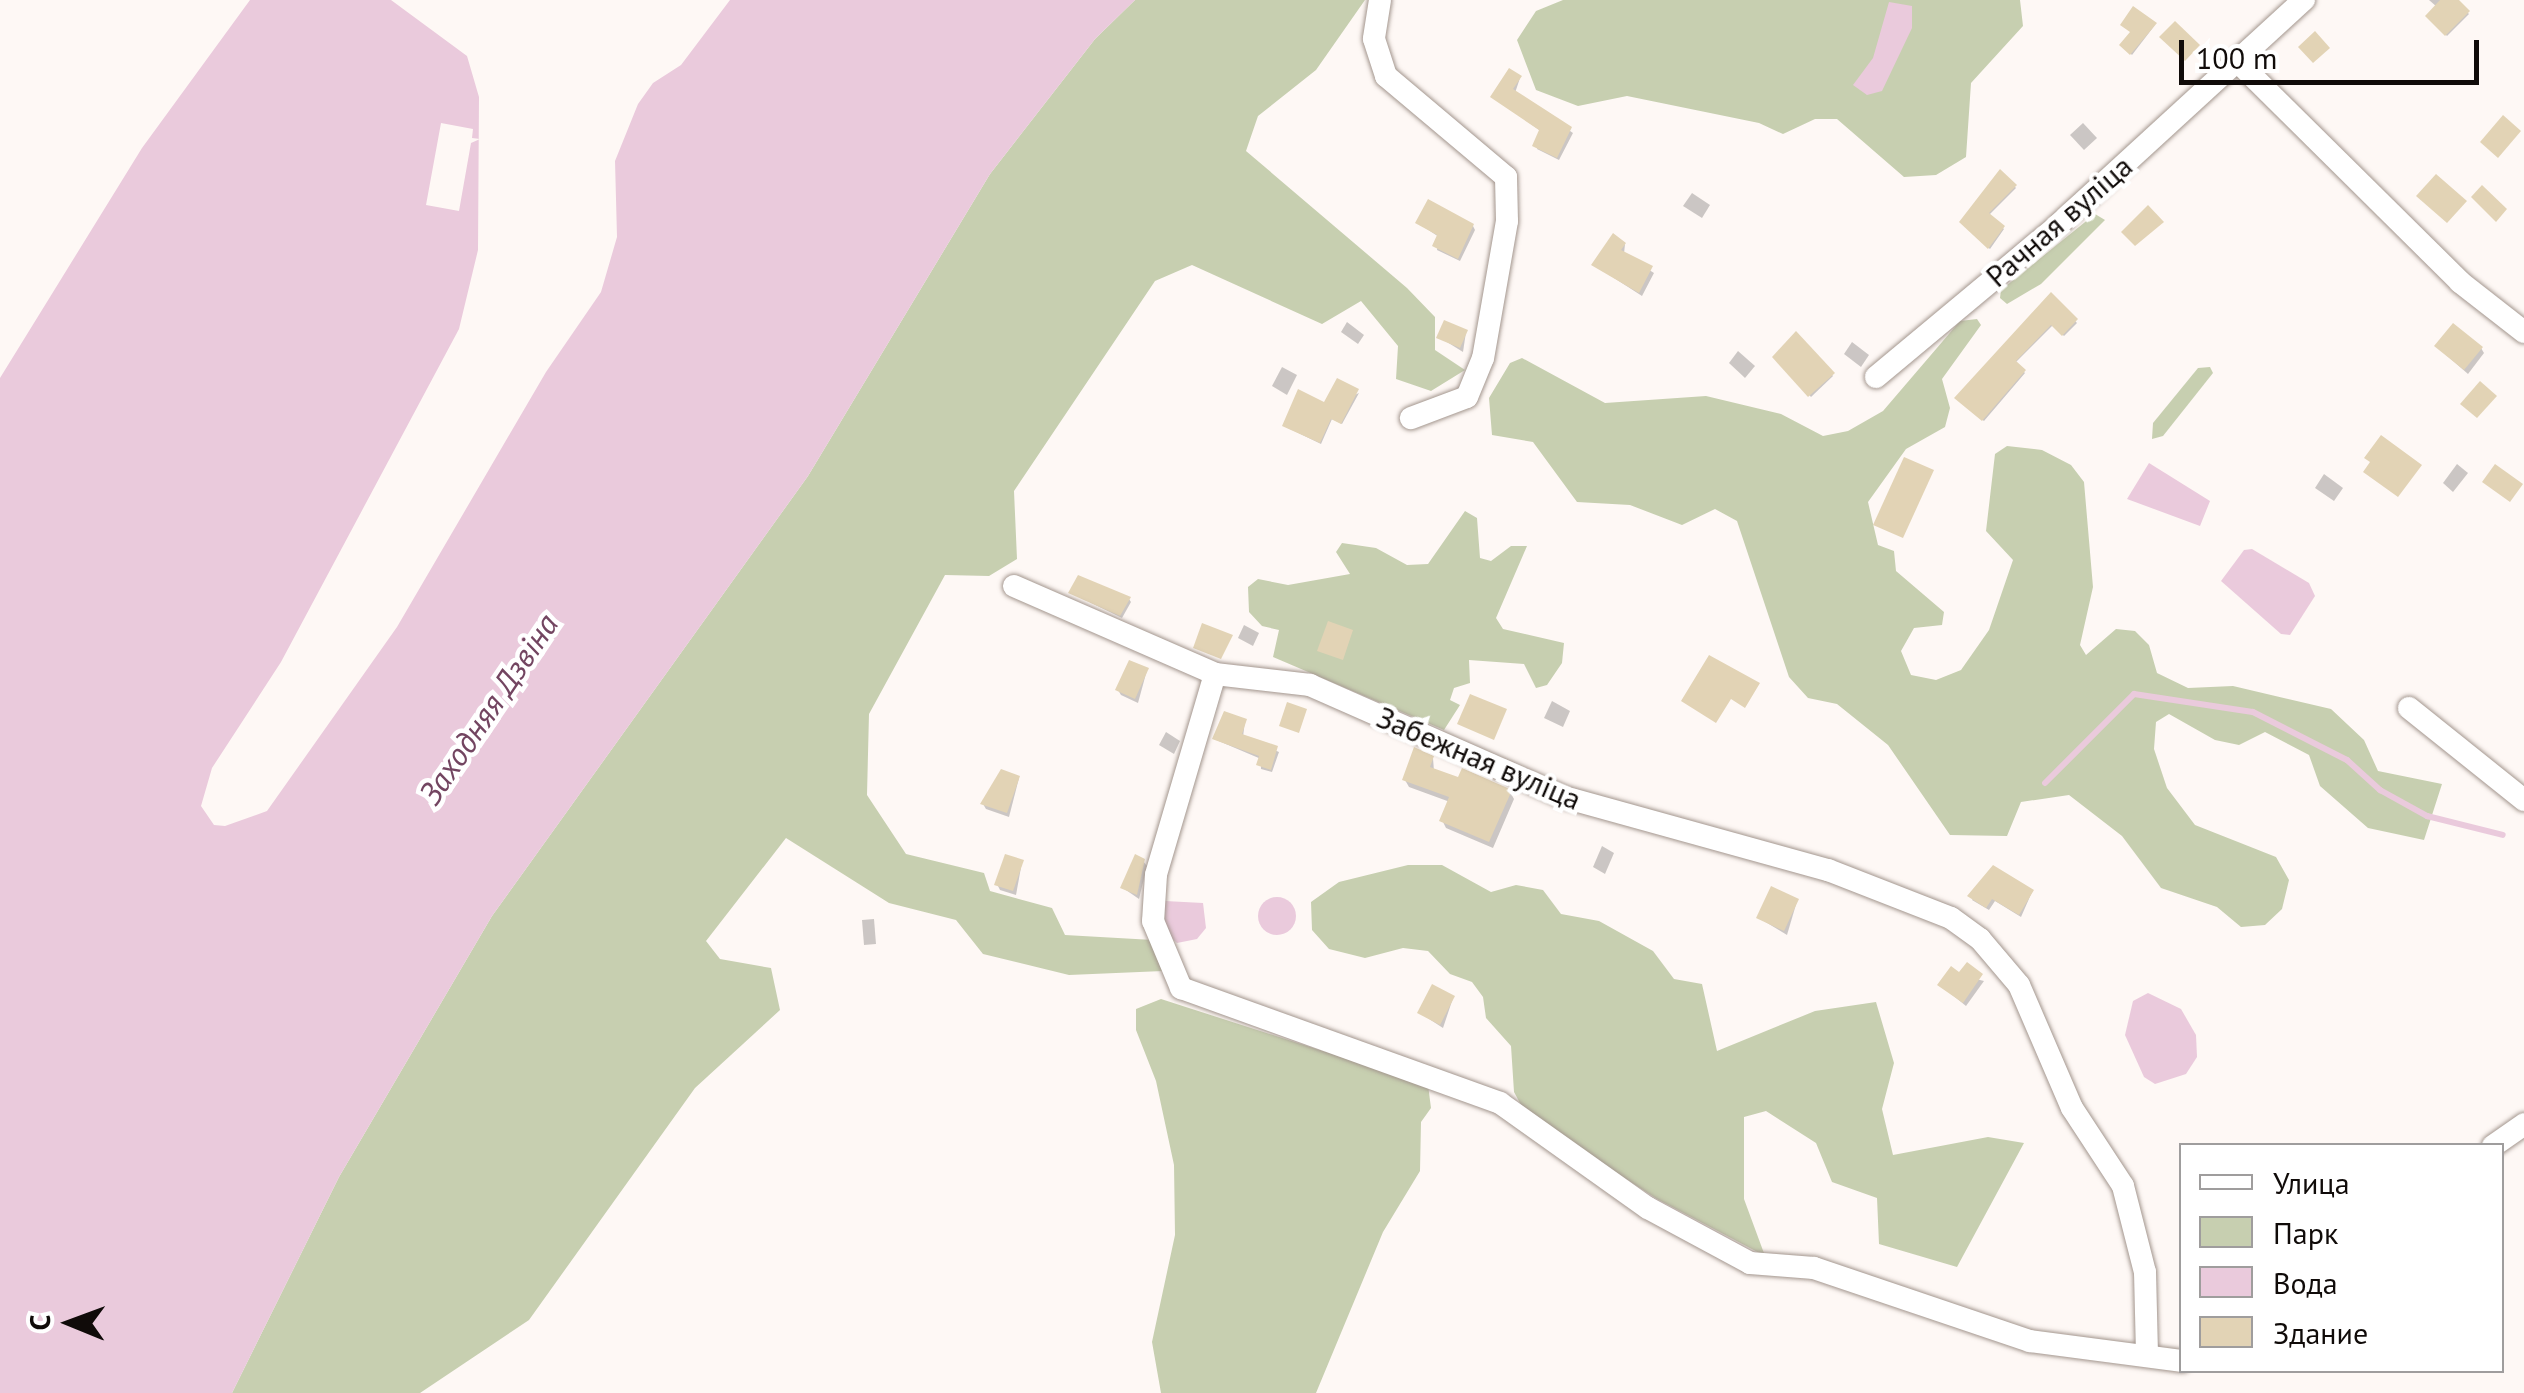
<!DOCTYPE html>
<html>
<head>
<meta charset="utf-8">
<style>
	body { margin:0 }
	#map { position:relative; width:2524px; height:1393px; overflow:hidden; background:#fef8f5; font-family:"PT Sans",sans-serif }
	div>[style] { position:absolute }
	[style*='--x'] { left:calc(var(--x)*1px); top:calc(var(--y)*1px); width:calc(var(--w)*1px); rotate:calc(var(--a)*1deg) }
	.green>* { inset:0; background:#c7cfb0 }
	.water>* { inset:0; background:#eacadc }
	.round { border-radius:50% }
	.pier>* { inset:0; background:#fef8f5 }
	.shadow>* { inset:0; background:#0003 }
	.stream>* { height:6px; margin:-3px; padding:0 3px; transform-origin:3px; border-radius:3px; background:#eacadc }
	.building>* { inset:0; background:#e2d3b5 }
	.roads { filter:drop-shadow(0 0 2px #a3968e) drop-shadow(0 0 2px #a3968e) }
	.street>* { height:22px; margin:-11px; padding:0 11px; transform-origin:11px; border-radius:11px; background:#fff }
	span { translate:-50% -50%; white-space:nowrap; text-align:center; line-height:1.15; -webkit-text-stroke:9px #fff; paint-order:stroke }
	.street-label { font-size:30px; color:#100b09 }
	.water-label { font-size:32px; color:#734561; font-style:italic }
	.legend { position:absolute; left:2179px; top:1143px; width:325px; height:230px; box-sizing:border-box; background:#fff; border:2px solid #9f9d9d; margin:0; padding:12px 18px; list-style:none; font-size:30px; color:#100b09 }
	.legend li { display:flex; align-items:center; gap:20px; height:50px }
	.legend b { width:50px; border:2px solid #9f9d9d }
	.north { position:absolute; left:20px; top:1273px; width:100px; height:100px; -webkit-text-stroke:8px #fff; paint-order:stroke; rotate:271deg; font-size:28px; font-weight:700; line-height:40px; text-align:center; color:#100b09 }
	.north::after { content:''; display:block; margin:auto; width:35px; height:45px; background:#100b09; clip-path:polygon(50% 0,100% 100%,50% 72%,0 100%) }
	.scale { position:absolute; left:2179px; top:40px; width:300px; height:45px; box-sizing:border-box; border:5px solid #100b09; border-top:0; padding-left:12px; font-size:30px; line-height:35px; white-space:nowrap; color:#100b09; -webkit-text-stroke:8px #fff; paint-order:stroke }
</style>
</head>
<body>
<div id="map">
	<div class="green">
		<i style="clip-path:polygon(1135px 0,1365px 0,1316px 70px,1258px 116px,1246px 151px,1407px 288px,1435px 317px,1435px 350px,1465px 370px,1431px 391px,1396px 379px,1398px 346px,1361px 301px,1322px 324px,1192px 265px,1155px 281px,1014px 491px,1017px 559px,989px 576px,945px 575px,869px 714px,867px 795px,906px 854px,984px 873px,990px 891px,1052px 908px,1065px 935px,1153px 940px,1163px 971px,1069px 975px,983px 954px,956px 920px,889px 903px,786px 838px,706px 941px,720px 959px,771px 968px,780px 1010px,695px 1088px,529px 1320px,420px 1393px,232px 1393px,339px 1177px,492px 916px,808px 476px,990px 174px,1095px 39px)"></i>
		<i style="clip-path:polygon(1563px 0,2020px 0,2023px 26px,1971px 83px,1966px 157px,1936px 175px,1904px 177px,1837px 119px,1815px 119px,1783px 134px,1759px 123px,1627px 96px,1578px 106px,1536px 90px,1517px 40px,1536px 11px)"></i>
		<i style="clip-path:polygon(2095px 214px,2105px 220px,2041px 284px,2007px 304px,2000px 298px,2001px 290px)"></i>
		<i style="clip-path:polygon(1977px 319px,1981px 325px,1942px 379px,1950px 408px,1945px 427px,1906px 449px,1868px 502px,1878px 545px,1894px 551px,1896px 571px,1944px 612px,1942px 625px,1914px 628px,1901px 651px,1911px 675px,1936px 680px,1961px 670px,1989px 630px,2013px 560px,1986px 531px,1995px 454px,2007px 446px,2042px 450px,2071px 465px,2084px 482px,2093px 587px,2080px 645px,2086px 655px,2116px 629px,2135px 631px,2149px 645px,2157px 673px,2188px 688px,2233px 686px,2331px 709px,2364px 740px,2378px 771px,2442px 784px,2424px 840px,2368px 828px,2320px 786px,2309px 755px,2265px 732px,2239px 745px,2215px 740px,2169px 714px,2156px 722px,2154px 749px,2167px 788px,2195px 825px,2276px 857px,2289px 880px,2282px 909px,2265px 925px,2241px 927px,2217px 907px,2161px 888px,2122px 836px,2069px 795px,2021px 802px,2007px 836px,1950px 835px,1888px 745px,1837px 704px,1808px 698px,1789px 677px,1737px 521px,1715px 509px,1682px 525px,1630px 505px,1577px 502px,1533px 442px,1492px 435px,1489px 398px,1510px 363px,1522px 358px,1605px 403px,1706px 396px,1781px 414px,1823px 436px,1848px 431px,1883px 411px,1960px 321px)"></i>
		<i style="clip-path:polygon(2210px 367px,2213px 373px,2163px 436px,2152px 439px,2153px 423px,2198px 368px)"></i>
		<i style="clip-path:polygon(1465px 511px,1477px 518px,1480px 558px,1491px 561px,1511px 546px,1527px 546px,1496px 618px,1503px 629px,1564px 643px,1562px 663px,1547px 685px,1536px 688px,1524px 664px,1469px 660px,1470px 683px,1454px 688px,1450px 700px,1460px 705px,1444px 730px,1273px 657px,1279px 630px,1262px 626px,1249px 612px,1248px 587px,1258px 579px,1288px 585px,1350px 574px,1336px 552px,1342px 543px,1376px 548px,1407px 565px,1428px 564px)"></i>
		<i style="clip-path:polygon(1408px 865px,1442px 865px,1491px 892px,1516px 885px,1543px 890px,1561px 914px,1599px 921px,1653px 951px,1674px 979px,1702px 984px,1717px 1051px,1815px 1011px,1876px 1002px,1894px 1063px,1882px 1109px,1893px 1155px,1988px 1137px,2024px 1143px,1957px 1267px,1879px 1244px,1877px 1198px,1832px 1182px,1816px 1143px,1766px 1111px,1744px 1117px,1744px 1199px,1765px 1256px,1657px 1199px,1526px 1114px,1514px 1092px,1511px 1046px,1486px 1018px,1483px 997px,1472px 982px,1450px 974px,1428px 951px,1403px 948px,1365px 958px,1329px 949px,1312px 930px,1311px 902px,1339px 882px)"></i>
		<i style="clip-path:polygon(1161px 999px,1428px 1085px,1431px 1108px,1421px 1122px,1420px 1171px,1383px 1232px,1316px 1393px,1161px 1393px,1152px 1342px,1175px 1235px,1174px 1165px,1156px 1081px,1136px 1030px,1136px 1009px)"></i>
	</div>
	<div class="water">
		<i style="clip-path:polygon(250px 0,391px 0,467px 56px,479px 97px,478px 250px,459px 329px,281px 662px,212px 768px,201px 806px,214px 825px,225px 826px,267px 811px,397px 627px,546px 372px,601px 292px,617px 237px,615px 161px,638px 104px,653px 83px,681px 65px,730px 0,1135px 0,1095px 39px,990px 174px,808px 476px,492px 916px,339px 1177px,232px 1393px,0 1393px,0 378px,142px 148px)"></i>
		<i style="clip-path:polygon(1889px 2px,1912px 6px,1912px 28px,1882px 91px,1867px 95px,1853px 85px,1873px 58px)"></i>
		<i style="clip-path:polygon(2149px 463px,2210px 501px,2200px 526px,2127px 499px)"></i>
		<i style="clip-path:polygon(2252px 549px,2309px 583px,2315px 596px,2290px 635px,2281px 634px,2221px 581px,2244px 550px)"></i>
		<i class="round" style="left:1258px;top:897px;width:38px;height:38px"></i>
		<i style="clip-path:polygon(1165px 901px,1203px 903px,1206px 928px,1197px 939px,1177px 943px,1165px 932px)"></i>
		<i style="clip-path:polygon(2148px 993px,2181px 1009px,2196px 1035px,2197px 1057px,2186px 1074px,2155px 1084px,2144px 1077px,2125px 1035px,2133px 1001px)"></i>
	</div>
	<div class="pier">
		<i style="clip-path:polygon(441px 123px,473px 129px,472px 138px,480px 139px,471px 143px,459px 211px,426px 205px)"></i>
	</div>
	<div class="shadow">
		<i style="clip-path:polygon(2429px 0,2455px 0,2469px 14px,2447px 36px,2428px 16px,2437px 7px)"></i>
		<i style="clip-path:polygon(2155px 25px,2132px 55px,2122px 45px)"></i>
		<i style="clip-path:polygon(1520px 78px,1515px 93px,1573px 133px,1559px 160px,1537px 149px,1542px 132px,1493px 97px)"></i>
		<i style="clip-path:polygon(2083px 123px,2097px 138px,2084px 150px,2070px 135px)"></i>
		<i style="clip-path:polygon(2004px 175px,2016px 188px,1988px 216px,2004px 229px,1990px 249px,1963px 224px)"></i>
		<i style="clip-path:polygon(1692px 193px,1710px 205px,1702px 218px,1683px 206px)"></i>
		<i style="clip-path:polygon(1418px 223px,1473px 226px,1475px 230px,1460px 261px,1437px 250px,1439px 237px)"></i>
		<i style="clip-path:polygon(1625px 244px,1624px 254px,1654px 273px,1642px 296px,1594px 265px)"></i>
		<i style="clip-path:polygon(2051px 296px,2077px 323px,2064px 336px,2053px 325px,2015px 363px,2025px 373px,1984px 421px,1958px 400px)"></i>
		<i style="clip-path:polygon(1347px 322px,1364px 335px,1358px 344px,1341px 332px)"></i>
		<i style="clip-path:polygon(1466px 332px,1463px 352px,1439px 337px)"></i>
		<i style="clip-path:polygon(1796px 335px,1833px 376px,1811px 397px,1776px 357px)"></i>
		<i style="clip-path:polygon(1852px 342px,1869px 355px,1861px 367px,1844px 354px)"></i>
		<i style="clip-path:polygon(2437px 347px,2481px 348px,2484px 353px,2468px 374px)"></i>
		<i style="clip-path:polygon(1738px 351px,1755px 366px,1745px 378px,1729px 363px)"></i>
		<i style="clip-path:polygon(1282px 367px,1297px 375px,1287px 395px,1272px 386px)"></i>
		<i style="clip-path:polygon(1359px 393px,1342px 424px,1332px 419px,1321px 444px,1286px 427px)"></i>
		<i style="clip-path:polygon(2457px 464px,2468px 473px,2453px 492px,2443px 483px)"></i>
		<i style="clip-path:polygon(2324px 474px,2343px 488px,2334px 501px,2315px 488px)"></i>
		<i style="clip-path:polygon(1071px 593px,1129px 599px,1131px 602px,1122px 618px)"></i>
		<i style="clip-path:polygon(1244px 625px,1259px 633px,1253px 646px,1238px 638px)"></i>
		<i style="clip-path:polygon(1147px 670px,1138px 703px,1121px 695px,1118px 690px)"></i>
		<i style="clip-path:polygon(1552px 701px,1570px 711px,1563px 727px,1544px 718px)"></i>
		<i style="clip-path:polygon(1245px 721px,1243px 737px,1279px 752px,1272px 772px,1261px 769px,1261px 759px,1214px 739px)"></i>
		<i style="clip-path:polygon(1166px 732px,1180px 741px,1174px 754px,1159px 745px)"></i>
		<i style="clip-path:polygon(1433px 758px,1434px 771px,1510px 792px,1514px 799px,1493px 848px,1446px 828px,1442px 820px,1450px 802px,1409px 787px,1405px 780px)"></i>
		<i style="clip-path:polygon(1019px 778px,1009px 817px,986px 809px,983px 804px)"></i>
		<i style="clip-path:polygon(1602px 846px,1614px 853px,1605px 874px,1593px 867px)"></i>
		<i style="clip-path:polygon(1143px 861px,1147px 866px,1139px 899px,1123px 888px)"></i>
		<i style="clip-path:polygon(1022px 862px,1016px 895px,1000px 890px,997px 884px)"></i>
		<i style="clip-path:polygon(1993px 868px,2032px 892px,2021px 917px,1995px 901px,1989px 910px,1972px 900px)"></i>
		<i style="clip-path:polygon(1797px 901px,1787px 935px,1759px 918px)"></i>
		<i style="clip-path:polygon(874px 919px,876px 944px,864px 945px,862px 920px)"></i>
		<i style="clip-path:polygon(1960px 975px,1984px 981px,1966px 1006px,1940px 985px)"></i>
		<i style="clip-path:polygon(1453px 998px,1443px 1028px,1420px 1013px)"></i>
	</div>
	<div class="stream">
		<i style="--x:2045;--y:783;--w:126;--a:-45"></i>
		<i style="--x:2134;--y:694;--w:120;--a:8.6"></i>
		<i style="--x:2253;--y:712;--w:106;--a:27.1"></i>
		<i style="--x:2347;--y:760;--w:45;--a:42.3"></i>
		<i style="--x:2380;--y:790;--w:54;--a:29"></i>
		<i style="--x:2427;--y:816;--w:78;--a:14"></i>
	</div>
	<div class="building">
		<i style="clip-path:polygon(2440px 0,2459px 0,2470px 11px,2445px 36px,2425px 16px)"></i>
		<i style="clip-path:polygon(2133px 6px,2157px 23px,2130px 55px,2119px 45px,2130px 32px,2120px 25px)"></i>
		<i style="clip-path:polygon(2175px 21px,2200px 45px,2185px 61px,2159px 37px)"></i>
		<i style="clip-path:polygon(2315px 31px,2330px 48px,2313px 63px,2298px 47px)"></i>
		<i style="clip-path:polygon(1509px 68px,1522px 76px,1513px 89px,1572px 127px,1557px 158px,1532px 146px,1539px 130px,1490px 97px)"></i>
		<i style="clip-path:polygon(2503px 115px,2521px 131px,2498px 158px,2480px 142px)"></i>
		<i style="clip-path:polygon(2000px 169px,2017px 185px,1989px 213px,2005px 226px,1988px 249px,1959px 222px)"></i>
		<i style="clip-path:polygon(2436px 174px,2467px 201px,2447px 223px,2416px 196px)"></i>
		<i style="clip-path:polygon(2482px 185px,2507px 209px,2496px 222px,2471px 197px)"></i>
		<i style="clip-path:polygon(1428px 199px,1474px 224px,1458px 259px,1432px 246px,1437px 235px,1415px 223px)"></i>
		<i style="clip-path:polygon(2148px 205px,2164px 222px,2135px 246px,2121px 232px)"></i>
		<i style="clip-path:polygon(1613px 233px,1626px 243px,1621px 250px,1653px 266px,1639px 293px,1591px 265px)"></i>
		<i style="clip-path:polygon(2051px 292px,2078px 319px,2062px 336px,2051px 325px,2016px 361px,2026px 370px,1982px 421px,1954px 398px)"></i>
		<i style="clip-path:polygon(1444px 320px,1468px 330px,1460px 348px,1436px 338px)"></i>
		<i style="clip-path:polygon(2453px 323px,2483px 347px,2464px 370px,2434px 346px)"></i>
		<i style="clip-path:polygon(1796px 331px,1835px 373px,1808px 397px,1772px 357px)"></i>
		<i style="clip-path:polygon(1337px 378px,1359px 389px,1341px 424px,1331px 419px,1320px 443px,1282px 426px,1298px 389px,1324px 402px)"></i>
		<i style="clip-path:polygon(2480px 381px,2497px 396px,2477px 418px,2460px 404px)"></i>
		<i style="clip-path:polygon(2381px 435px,2422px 465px,2398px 497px,2363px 472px,2370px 462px,2364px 458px)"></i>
		<i style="clip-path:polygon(1904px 457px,1934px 470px,1903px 538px,1873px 525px)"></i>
		<i style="clip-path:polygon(2495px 464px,2523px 484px,2510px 502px,2482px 482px)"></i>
		<i style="clip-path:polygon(1078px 575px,1131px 597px,1120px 616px,1068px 593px)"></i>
		<i style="clip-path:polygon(1328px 621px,1353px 630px,1343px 660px,1317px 651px)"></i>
		<i style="clip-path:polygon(1202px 623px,1233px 635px,1221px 659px,1193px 648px)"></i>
		<i style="clip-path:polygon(1709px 655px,1760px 683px,1745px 708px,1731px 699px,1716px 723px,1681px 701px)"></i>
		<i style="clip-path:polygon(1129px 660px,1149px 668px,1135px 699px,1115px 690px)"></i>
		<i style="clip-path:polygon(1470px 694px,1507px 709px,1494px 740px,1457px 724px)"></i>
		<i style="clip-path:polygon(1287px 702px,1307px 709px,1299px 733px,1279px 726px)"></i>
		<i style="clip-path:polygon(1224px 711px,1247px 719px,1242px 734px,1278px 746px,1271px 770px,1256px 765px,1259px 756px,1212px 739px)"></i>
		<i style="clip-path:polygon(1414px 747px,1434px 756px,1430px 767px,1458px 777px,1462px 768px,1512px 790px,1489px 842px,1439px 821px,1449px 797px,1402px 780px)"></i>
		<i style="clip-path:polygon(1001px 769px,1020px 776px,1007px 813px,980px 804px)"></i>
		<i style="clip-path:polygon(1005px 854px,1024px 860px,1013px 891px,994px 885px)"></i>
		<i style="clip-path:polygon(1135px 854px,1145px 859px,1137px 895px,1120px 888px)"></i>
		<i style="clip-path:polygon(1993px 865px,2034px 890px,2019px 915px,1992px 899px,1986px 908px,1967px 896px)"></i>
		<i style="clip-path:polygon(1771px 886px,1799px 899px,1784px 931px,1756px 918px)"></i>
		<i style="clip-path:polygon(1967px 962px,1983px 974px,1963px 1003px,1937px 985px,1951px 966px,1959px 972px)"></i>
		<i style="clip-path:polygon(1432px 984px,1455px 996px,1440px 1025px,1417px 1013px)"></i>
	</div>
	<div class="roads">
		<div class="street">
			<i style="--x:1380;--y:0;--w:39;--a:99"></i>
			<i style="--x:1374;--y:39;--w:39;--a:72"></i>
			<i style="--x:1386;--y:76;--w:157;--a:40.1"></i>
			<i style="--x:1506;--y:177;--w:44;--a:88.7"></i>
			<i style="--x:1507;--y:221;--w:139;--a:99.9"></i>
			<i style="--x:1483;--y:358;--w:42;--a:112.3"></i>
			<i style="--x:1467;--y:397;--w:60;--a:159.4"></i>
			<i style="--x:2237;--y:61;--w:314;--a:44.7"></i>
			<i style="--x:2460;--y:282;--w:81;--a:38"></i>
			<i style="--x:1876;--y:377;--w:236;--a:-39.8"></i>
			<i style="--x:2057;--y:226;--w:335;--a:-42.5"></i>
			<i style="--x:1014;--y:586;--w:219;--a:23.6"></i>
			<i style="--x:1215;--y:674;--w:96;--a:6.6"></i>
			<i style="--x:1310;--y:685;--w:278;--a:23.8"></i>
			<i style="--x:1564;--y:797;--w:274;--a:15.5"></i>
			<i style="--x:1828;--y:870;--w:132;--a:21.3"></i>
			<i style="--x:1951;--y:918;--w:36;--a:36"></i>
			<i style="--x:1980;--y:939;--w:60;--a:49.7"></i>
			<i style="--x:2019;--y:985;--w:134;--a:66.7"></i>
			<i style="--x:2072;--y:1108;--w:93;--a:56.8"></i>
			<i style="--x:2123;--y:1186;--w:89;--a:75.7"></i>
			<i style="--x:2145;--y:1272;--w:84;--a:88.6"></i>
			<i style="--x:1215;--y:674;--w:209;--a:106.4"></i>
			<i style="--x:1156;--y:875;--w:46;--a:93.7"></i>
			<i style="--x:1153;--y:921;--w:73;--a:67.3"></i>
			<i style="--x:1181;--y:988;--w:339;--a:19.8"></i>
			<i style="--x:1500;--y:1103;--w:181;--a:35.4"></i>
			<i style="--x:1648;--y:1208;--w:116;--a:28.3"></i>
			<i style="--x:1750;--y:1263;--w:64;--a:4.5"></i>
			<i style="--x:1814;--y:1268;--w:228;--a:18.7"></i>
			<i style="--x:2030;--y:1341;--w:153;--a:7.5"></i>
			<i style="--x:2409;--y:708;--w:147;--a:38.7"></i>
			<i style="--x:2493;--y:1146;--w:38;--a:-35"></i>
		</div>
	</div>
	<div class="street-label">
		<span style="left:2059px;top:221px;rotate:-41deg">Рачная вуліца</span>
		<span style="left:1479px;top:758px;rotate:23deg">Забежная вуліца</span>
	</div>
	<div class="water-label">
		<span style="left:488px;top:709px;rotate:-56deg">Заходняя Дзвіна</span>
	</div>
	<ul class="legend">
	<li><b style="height:12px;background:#fff"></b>Улица</li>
	<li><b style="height:28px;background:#c7cfb0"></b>Парк</li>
	<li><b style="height:28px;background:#eacadc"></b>Вода</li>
	<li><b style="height:28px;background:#e2d3b5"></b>Здание</li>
	</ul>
	<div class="north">С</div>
	<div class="scale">100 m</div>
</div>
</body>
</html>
